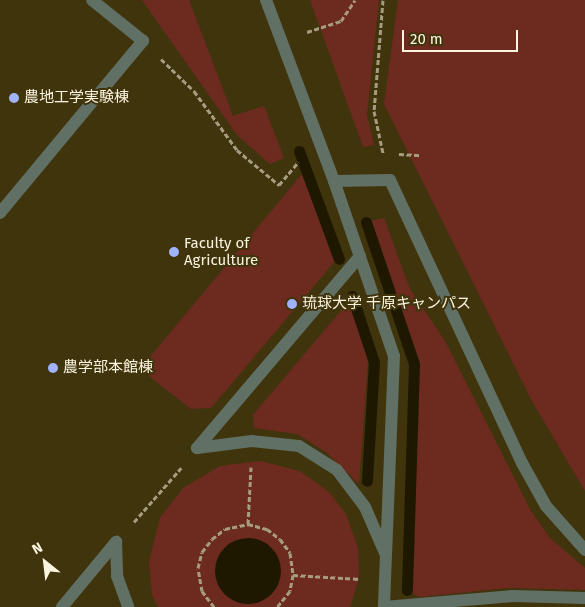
<!DOCTYPE html>
<html>
<head>
<meta charset="utf-8">
<style>
	body { margin:0 }
	#map { position:relative; width:585px; height:607px; overflow:hidden; background:#40340d; font-family:"Fira Sans","Noto Sans JP",sans-serif }
	div>[style] { position:absolute }
	[style*='--x'] { left:calc(var(--x)*1px); top:calc(var(--y)*1px); width:calc(var(--w)*1px); rotate:calc(var(--a)*1deg) }
	.green>* { inset:0; background:#6d2a1e }
	.water>* { inset:0; background:#1f1801 }
	.round { border-radius:50% }
	.stream>* { height:11px; margin:-5.5px; padding:0 5.5px; transform-origin:5.5px; border-radius:5.5px; background:#1f1801 }
	.path>* { height:3px; margin-top:-1.5px; transform-origin:0; background:repeating-linear-gradient(90deg,#a69d80 0 5px,transparent 0 7.5px) }
	.service>* { height:12px; margin:-6px; padding:0 6px; transform-origin:6px; border-radius:6px; background:#617064 }
	.dots>* { width:14px; height:14px; translate:-50% -50%; box-sizing:border-box; border:2px solid #40340d; border-radius:50% }
	span { translate:-50% -50%; white-space:nowrap; text-align:center; line-height:1.15; -webkit-text-stroke:4px #40340d; paint-order:stroke }
	.poi-label { font-size:15px; color:#fbf4df }
	.left { translate:0 -50%; text-align:left }
	.north { position:absolute; left:20px; top:537px; width:50px; height:50px; -webkit-text-stroke:4px #40340d; paint-order:stroke; rotate:331deg; font-size:14px; font-weight:700; line-height:20px; text-align:center; color:#fbf4df }
	.north::after { content:''; display:block; margin:auto; width:18px; height:22px; background:#fbf4df; clip-path:polygon(50% 0,100% 100%,50% 72%,0 100%) }
	.scale { position:absolute; left:402px; top:30px; width:116px; height:22px; box-sizing:border-box; border:2px solid #fbf4df; border-top:0; padding-left:6px; font-size:15px; line-height:18px; white-space:nowrap; color:#fbf4df; -webkit-text-stroke:4px #40340d; paint-order:stroke }
</style>
</head>
<body>
<div id="map">
	<div class="green">
		<i style="clip-path:polygon(142px 0,189px 0,233px 116px,264px 106px,284px 158px,270px 164px,237px 135px)"></i>
		<i style="clip-path:polygon(310px 0,379px 0,367px 115px,374px 145px,363px 147px)"></i>
		<i style="clip-path:polygon(398px 0,585px 0,585px 491px,533px 403px,384px 104px)"></i>
		<i style="clip-path:polygon(302px 174px,335px 261px,211px 408px,191px 409px,140px 369px)"></i>
		<i style="clip-path:polygon(384px 218px,410px 289px,445px 341px,531px 511px,550px 538px,585px 568px,585px 590px,508px 588px,419px 597px,407px 590px,414px 364px,366px 222px)"></i>
		<i style="clip-path:polygon(350px 300px,368px 361px,359px 484px,326px 452px,297px 434px,254px 428px,253px 415px)"></i>
		<i style="clip-path:polygon(260px 461px,300px 471px,329px 492px,346px 514px,358px 548px,359px 578px,350px 607px,158px 607px,152px 595px,149px 561px,160px 518px,183px 488px,220px 466px)"></i>
	</div>
	<div class="water">
		<i class="round" style="left:215px;top:538px;width:66px;height:66px"></i>
	</div>
	<div class="stream">
		<i style="--x:299;--y:151;--w:115;--a:69.7"></i>
		<i style="--x:366;--y:222;--w:150;--a:71.3"></i>
		<i style="--x:414;--y:364;--w:226;--a:91.8"></i>
		<i style="--x:352;--y:296;--w:70;--a:71.6"></i>
		<i style="--x:374;--y:362;--w:119;--a:93.4"></i>
	</div>
	<div class="path">
		<i style="--x:383;--y:0;--w:111;--a:94.6"></i>
		<i style="--x:374;--y:111;--w:43;--a:77.9"></i>
		<i style="--x:307;--y:32;--w:36;--a:-18"></i>
		<i style="--x:341;--y:21;--w:25;--a:-56"></i>
		<i style="--x:161;--y:59;--w:46;--a:44.1"></i>
		<i style="--x:194;--y:91;--w:73;--a:53.9"></i>
		<i style="--x:237;--y:150;--w:55;--a:39.8"></i>
		<i style="--x:279;--y:185;--w:30;--a:-50"></i>
		<i style="--x:399;--y:154;--w:22;--a:3"></i>
		<i style="--x:134;--y:522;--w:72;--a:-49"></i>
		<i style="--x:248;--y:524;--w:57;--a:-87"></i>
		<i style="--x:293;--y:575;--w:67;--a:3.4"></i>
		<i style="--x:214;--y:607;--w:20;--a:-127"></i>
		<i style="--x:202;--y:591;--w:23;--a:-100"></i>
		<i style="--x:198;--y:568;--w:16;--a:-76"></i>
		<i style="--x:202;--y:552;--w:16;--a:-52"></i>
		<i style="--x:212;--y:539;--w:16;--a:-38"></i>
		<i style="--x:225;--y:529;--w:24;--a:-12"></i>
		<i style="--x:248;--y:524;--w:20;--a:15"></i>
		<i style="--x:267;--y:529;--w:16;--a:38"></i>
		<i style="--x:280;--y:539;--w:17;--a:54"></i>
		<i style="--x:290;--y:553;--w:22;--a:82"></i>
		<i style="--x:293;--y:575;--w:16;--a:101"></i>
		<i style="--x:290;--y:591;--w:21;--a:129"></i>
	</div>
	<div class="service">
		<i style="--x:266;--y:0;--w:193;--a:69.4"></i>
		<i style="--x:334;--y:181;--w:56;--a:-1"></i>
		<i style="--x:390;--y:180;--w:312;--a:65"></i>
		<i style="--x:522;--y:463;--w:49;--a:60.8"></i>
		<i style="--x:546;--y:506;--w:59;--a:48.4"></i>
		<i style="--x:334;--y:181;--w:185;--a:71.1"></i>
		<i style="--x:394;--y:356;--w:251;--a:92.3"></i>
		<i style="--x:0;--y:213;--w:224;--a:-50.3"></i>
		<i style="--x:143;--y:41;--w:65;--a:-141.2"></i>
		<i style="--x:360;--y:256;--w:252;--a:130.3"></i>
		<i style="--x:197;--y:448;--w:55;--a:-7.3"></i>
		<i style="--x:252;--y:441;--w:47;--a:6.1"></i>
		<i style="--x:299;--y:446;--w:45;--a:32.3"></i>
		<i style="--x:337;--y:470;--w:46;--a:52.9"></i>
		<i style="--x:365;--y:507;--w:50;--a:66.5"></i>
		<i style="--x:62;--y:607;--w:85;--a:-50.3"></i>
		<i style="--x:116;--y:542;--w:34;--a:88"></i>
		<i style="--x:117;--y:576;--w:33;--a:70"></i>
		<i style="--x:384;--y:607;--w:129;--a:-4.9"></i>
		<i style="--x:513;--y:596;--w:72;--a:1.6"></i>
	</div>
	<div class="dots">
		<i style="left:14px;top:98px;background:#a0b3fd"></i>
		<i style="left:174px;top:252px;background:#a0b3fd"></i>
		<i style="left:292px;top:304px;background:#a0b3fd"></i>
		<i style="left:53px;top:368px;background:#a0b3fd"></i>
	</div>
	<div class="poi-label">
		<span class="left" style="left:24px;top:98px">農地工学実験棟</span>
		<span class="left" style="left:184px;top:252px">Faculty of<br>Agriculture</span>
		<span class="left" style="left:302px;top:304px">琉球大学 千原キャンパス</span>
		<span class="left" style="left:63px;top:368px">農学部本館棟</span>
	</div>
	<div class="north">N</div>
	<div class="scale">20 m</div>
</div>
</body>
</html>
